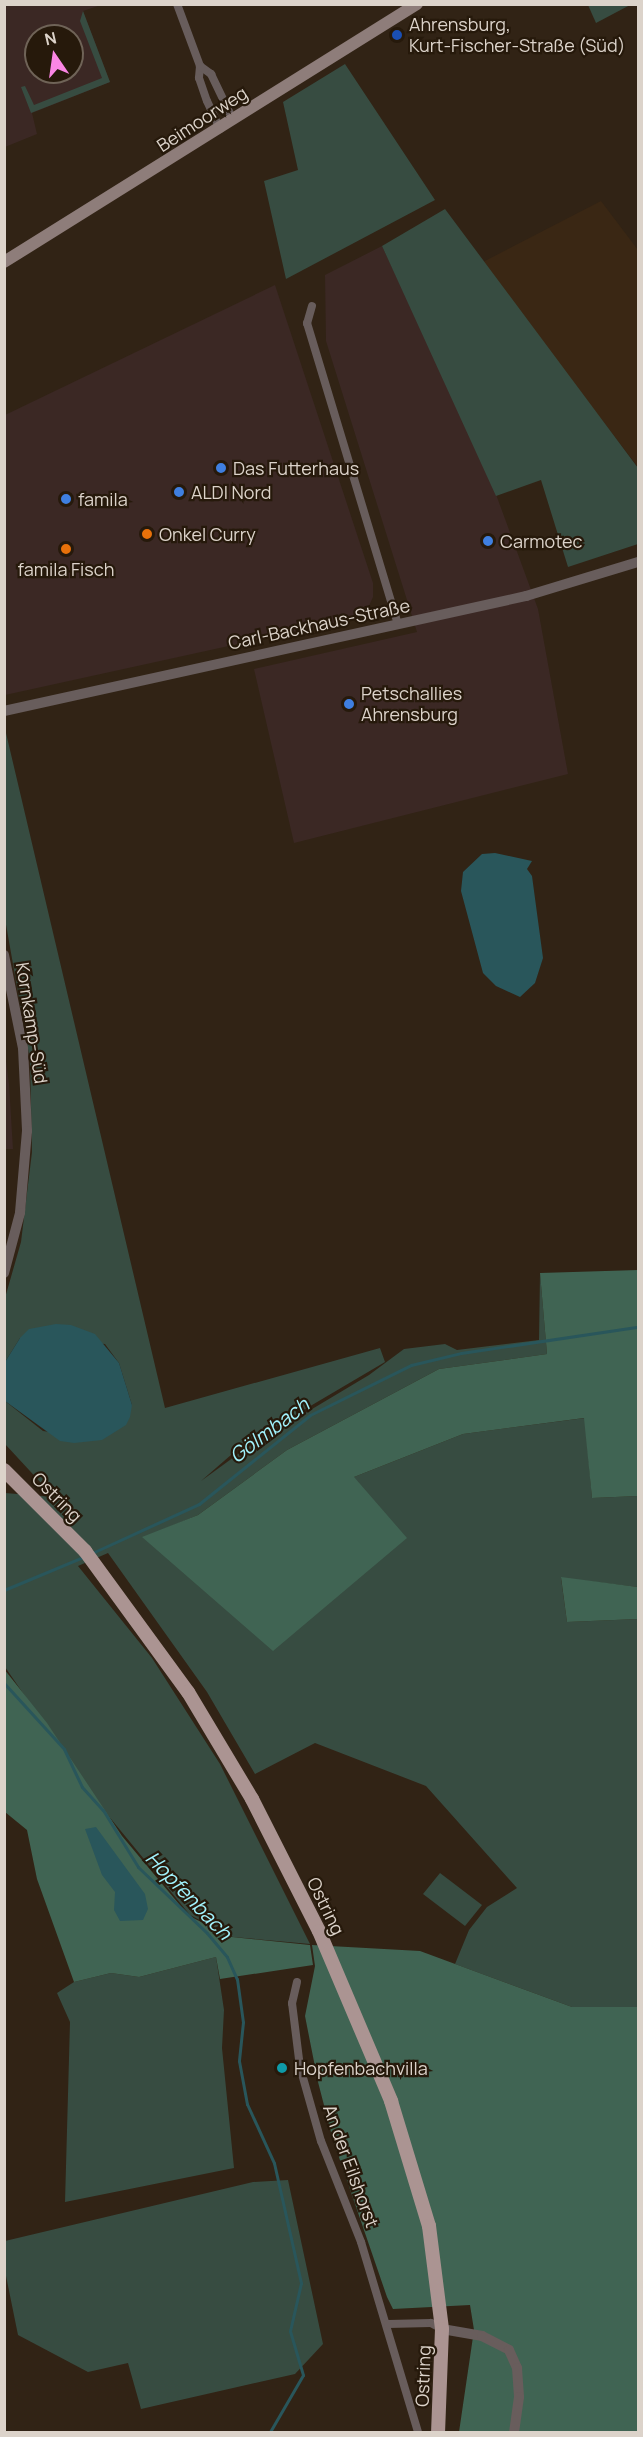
<!DOCTYPE html>
<html>
<head>
<meta charset="utf-8">
<style>
	body { margin:0 }
	#map { position:relative; width:643px; height:2437px; overflow:hidden; background:#312315; font-family:Manrope,sans-serif }
	div>[style] { position:absolute }
	[style*='--x'] { left:calc(var(--x)*1px); top:calc(var(--y)*1px); width:calc(var(--w)*1px); rotate:calc(var(--a)*1deg) }
	.commercial>* { inset:0; background:#3b2824 }
	.built>* { inset:0; background:#3a2714 }
	.green>* { inset:0; background:#374c41 }
	.forest>* { inset:0; background:#406453 }
	.water>* { inset:0; background:#29565b }
	.stream>* { height:3px; margin:-1.5px; padding:0 1.5px; transform-origin:1.5px; border-radius:1.5px; background:#29565b }
	.minor>* { height:8px; margin:-4px; padding:0 4px; transform-origin:4px; border-radius:4px; background:#685d5c }
	.tertiary>* { height:10px; margin:-5px; padding:0 5px; transform-origin:5px; border-radius:5px; background:#685d5c }
	.secondary>* { height:12px; margin:-6px; padding:0 6px; transform-origin:6px; border-radius:6px; background:#8e7d7a }
	.primary>* { height:14px; margin:-7px; padding:0 7px; transform-origin:7px; border-radius:7px; background:#ab9492 }
	.dots>* { width:16px; height:16px; translate:-50% -50%; box-sizing:border-box; border:3px solid #26190b; border-radius:50% }
	span { translate:-50% -50%; white-space:nowrap; text-align:center; line-height:1.15; -webkit-text-stroke:4.5px #26190b; paint-order:stroke }
	.poi-label { font-size:18px; color:#dcd3ca }
	.left { translate:0 -50%; text-align:left }
	.street-label { font-size:18px; color:#dcd3ca }
	.water-label { font-size:20px; color:#a1f2fc; font-style:italic }
	.frame { position:absolute; inset:0; border:6px solid #dcd3ca; pointer-events:none }
	.north { position:absolute; left:24px; top:24px; width:60px; height:60px; box-sizing:border-box; background:#26190b; border:2px solid #6f6357; border-radius:50%; rotate:347deg; font-size:16px; font-weight:700; line-height:24px; text-align:center; color:#dcd3ca }
	.north::after { content:''; display:block; margin:auto; width:21px; height:27px; background:#fb86e5; clip-path:polygon(50% 0,100% 100%,50% 72%,0 100%) }
</style>
</head>
<body>
<div id="map">
	<div class="commercial">
		<i style="clip-path:polygon(evenodd,5px 5px,101px 5px,83px 11px,110px 82px,32px 113px,37px 134px,5px 147px,5px 5px,36px 36px,72px 36px,72px 72px,36px 72px,36px 36px)"></i>
		<i style="clip-path:polygon(382px 246px,486px 467px,538px 609px,568px 774px,294px 843px,254px 669px,417px 632px,326px 341px,325px 275px)"></i>
		<i style="clip-path:polygon(275px 285px,373px 583px,373px 597px,368px 608px,352px 619px,5px 695px,5px 415px)"></i>
		<i style="clip-path:polygon(4px 1046px,9px 1084px,13px 1149px,5px 1149px)"></i>
	</div>
	<div class="built">
		<i style="clip-path:polygon(601px 201px,638px 250px,638px 467px,481px 263px)"></i>
	</div>
	<div class="green">
		<i style="clip-path:polygon(588px 5px,630px 5px,596px 23px)"></i>
		<i style="clip-path:polygon(83px 11px,110px 82px,31px 113px,21px 87px,25px 86px,34px 105px,102px 78px,80px 21px)"></i>
		<i style="clip-path:polygon(345px 64px,435px 200px,286px 279px,264px 181px,298px 170px,283px 102px)"></i>
		<i style="clip-path:polygon(445px 209px,638px 468px,638px 544px,568px 567px,541px 480px,496px 496px,382px 246px)"></i>
		<i style="clip-path:polygon(6px 733px,165px 1408px,380px 1348px,385px 1362px,239px 1448px,201px 1481px,245px 1449px,369px 1375px,404px 1349px,445px 1344px,457px 1350px,539px 1340px,540px 1273px,547px 1354px,439px 1369px,287px 1450px,198px 1515px,143px 1538px,354px 1477px,463px 1434px,585px 1418px,592px 1498px,638px 1496px,638px 1587px,561px 1578px,567px 1622px,638px 1619px,638px 2007px,572px 2007px,455px 1964px,469px 1930px,487px 1907px,517px 1888px,426px 1786px,315px 1743px,255px 1774px,207px 1692px,108px 1553px,78px 1566px,152px 1658px,220px 1764px,310px 1944px,233px 1937px,190px 1915px,102px 1808px,5px 1667px,5px 1493px,54px 1497px,5px 1444px,5px 1401px,43px 1431px,101px 1440px,112px 1432px,132px 1405px,119px 1363px,105px 1344px,20px 1338px,5px 1362px,5px 1298px,21px 1242px,32px 1152px,30px 1060px,5px 919px)"></i>
		<i style="clip-path:polygon(440px 1873px,482px 1905px,465px 1926px,423px 1894px)"></i>
		<i style="clip-path:polygon(216px 1957px,224px 2010px,222px 2048px,234px 2168px,65px 2202px,70px 2022px,57px 1993px,74px 1982px,111px 1973px,139px 1977px)"></i>
		<i style="clip-path:polygon(288px 2180px,323px 2344px,295px 2374px,141px 2409px,128px 2363px,88px 2372px,18px 2335px,5px 2271px,5px 2241px,253px 2182px)"></i>
	</div>
	<div class="forest">
		<i style="clip-path:polygon(638px 1270px,638px 1496px,592px 1498px,584px 1418px,463px 1434px,354px 1477px,407px 1538px,273px 1651px,142px 1537px,198px 1515px,287px 1450px,439px 1369px,547px 1354px,540px 1273px)"></i>
		<i style="clip-path:polygon(561px 1577px,638px 1587px,638px 1619px,567px 1622px)"></i>
		<i style="clip-path:polygon(4px 1669px,47px 1723px,122px 1836px,189px 1916px,232px 1937px,310px 1945px,313px 1965px,220px 1979px,216px 1957px,139px 1977px,111px 1973px,74px 1982px,37px 1879px,27px 1830px,5px 1812px)"></i>
		<i style="clip-path:polygon(312px 1945px,420px 1951px,572px 2007px,638px 2007px,638px 2432px,459px 2432px,474px 2330px,470px 2305px,393px 2309px,387px 2297px,333px 2140px,318px 2082px,305px 2016px,315px 1966px)"></i>
	</div>
	<div class="water">
		<i style="clip-path:polygon(495px 853px,532px 861px,527px 869px,532px 876px,543px 958px,535px 983px,520px 997px,496px 986px,483px 973px,461px 891px,463px 872px,482px 854px)"></i>
		<i style="clip-path:polygon(56px 1324px,71px 1325px,95px 1334px,119px 1363px,132px 1405px,130px 1417px,126px 1425px,102px 1440px,74px 1443px,60px 1441px,5px 1401px,5px 1362px,20px 1338px,29px 1329px)"></i>
		<i style="clip-path:polygon(96px 1827px,145px 1894px,148px 1909px,143px 1920px,120px 1921px,114px 1910px,115px 1892px,102px 1875px,85px 1829px)"></i>
	</div>
	<div class="stream">
		<i style="--x:92;--y:1553;--w:118;--a:-24.6"></i>
		<i style="--x:199;--y:1504;--w:142;--a:-38.7"></i>
		<i style="--x:310;--y:1415;--w:113;--a:-26.3"></i>
		<i style="--x:411;--y:1365;--w:51;--a:-13.5"></i>
		<i style="--x:461;--y:1353;--w:179;--a:-8.4"></i>
		<i style="--x:4;--y:1590;--w:86;--a:-22.7"></i>
		<i style="--x:4;--y:1683;--w:89;--a:47.7"></i>
		<i style="--x:64;--y:1749;--w:42;--a:64.7"></i>
		<i style="--x:82;--y:1787;--w:31;--a:48"></i>
		<i style="--x:103;--y:1810;--w:67;--a:58.4"></i>
		<i style="--x:138;--y:1867;--w:95;--a:43.7"></i>
		<i style="--x:207;--y:1933;--w:31;--a:50"></i>
		<i style="--x:227;--y:1957;--w:24;--a:66"></i>
		<i style="--x:237;--y:1979;--w:43;--a:82.1"></i>
		<i style="--x:243;--y:2022;--w:39;--a:96"></i>
		<i style="--x:239;--y:2061;--w:44;--a:79.5"></i>
		<i style="--x:247;--y:2104;--w:65;--a:65.4"></i>
		<i style="--x:274;--y:2163;--w:123;--a:77.3"></i>
		<i style="--x:301;--y:2283;--w:49;--a:102.9"></i>
		<i style="--x:290;--y:2331;--w:46;--a:73.5"></i>
		<i style="--x:303;--y:2375;--w:66;--a:120.1"></i>
	</div>
	<div class="minor">
		<i style="--x:177;--y:4;--w:66;--a:69.6"></i>
		<i style="--x:200;--y:66;--w:12;--a:95"></i>
		<i style="--x:199;--y:78;--w:24;--a:71"></i>
		<i style="--x:207;--y:101;--w:31;--a:65"></i>
		<i style="--x:200;--y:66;--w:14;--a:36"></i>
		<i style="--x:211;--y:74;--w:51;--a:64.4"></i>
		<i style="--x:312;--y:306;--w:18;--a:106"></i>
		<i style="--x:307;--y:323;--w:314;--a:73.2"></i>
		<i style="--x:297;--y:1982;--w:22;--a:103"></i>
		<i style="--x:292;--y:2003;--w:64;--a:82.9"></i>
		<i style="--x:300;--y:2067;--w:77;--a:74.2"></i>
		<i style="--x:321;--y:2141;--w:109;--a:68.4"></i>
		<i style="--x:361;--y:2242;--w:198;--a:73.3"></i>
		<i style="--x:388;--y:2324;--w:43;--a:-1.3"></i>
		<i style="--x:431;--y:2323;--w:13;--a:29"></i>
	</div>
	<div class="tertiary">
		<i style="--x:4;--y:711;--w:535;--a:-12.42"></i>
		<i style="--x:526;--y:596;--w:117;--a:-16.9"></i>
		<i style="--x:4;--y:955;--w:95;--a:78.5"></i>
		<i style="--x:23;--y:1048;--w:83;--a:87.2"></i>
		<i style="--x:27;--y:1131;--w:82;--a:94.9"></i>
		<i style="--x:20;--y:1213;--w:62;--a:104.9"></i>
		<i style="--x:442;--y:2329;--w:41;--a:9.9"></i>
		<i style="--x:482;--y:2336;--w:30;--a:27"></i>
		<i style="--x:509;--y:2350;--w:20;--a:66"></i>
		<i style="--x:517;--y:2368;--w:29;--a:86"></i>
		<i style="--x:519;--y:2397;--w:35;--a:98"></i>
	</div>
	<div class="secondary">
		<i style="--x:4;--y:262;--w:487;--a:-32"></i>
	</div>
	<div class="primary">
		<i style="--x:4;--y:1470;--w:115;--a:45"></i>
		<i style="--x:85;--y:1551;--w:175;--a:53.9"></i>
		<i style="--x:188;--y:1692;--w:125;--a:59.1"></i>
		<i style="--x:252;--y:1799;--w:148;--a:63.1"></i>
		<i style="--x:319;--y:1931;--w:185;--a:67"></i>
		<i style="--x:391;--y:2101;--w:131;--a:73.1"></i>
		<i style="--x:429;--y:2226;--w:104;--a:82.8"></i>
		<i style="--x:442;--y:2329;--w:103;--a:92.2"></i>
	</div>
	<div class="dots">
		<i style="left:397px;top:35px;background:#1a4fb4"></i>
		<i style="left:221px;top:468px;background:#3f7fe0"></i>
		<i style="left:179px;top:492px;background:#3f7fe0"></i>
		<i style="left:66px;top:499px;background:#3f7fe0"></i>
		<i style="left:147px;top:534px;background:#e8710a"></i>
		<i style="left:488px;top:541px;background:#3f7fe0"></i>
		<i style="left:66px;top:549px;background:#e8710a"></i>
		<i style="left:349px;top:704px;background:#3f7fe0"></i>
		<i style="left:282px;top:2068px;background:#0f9aa8"></i>
	</div>
	<div class="poi-label">
		<span class="left" style="left:409px;top:35px">Ahrensburg,<br>Kurt-Fischer-Straße (Süd)</span>
		<span class="left" style="left:233px;top:468px">Das Futterhaus</span>
		<span class="left" style="left:191px;top:492px">ALDI Nord</span>
		<span class="left" style="left:78px;top:499px">famila</span>
		<span class="left" style="left:159px;top:534px">Onkel Curry</span>
		<span class="left" style="left:500px;top:541px">Carmotec</span>
		<span style="left:66px;top:569px">famila Fisch</span>
		<span class="left" style="left:361px;top:704px">Petschallies<br>Ahrensburg</span>
		<span class="left" style="left:294px;top:2068px">Hopfenbachvilla</span>
	</div>
	<div class="street-label">
		<span style="left:202px;top:119px;rotate:-33deg">Beimoorweg</span>
		<span style="left:319px;top:624px;rotate:-12deg">Carl-Backhaus-Straße</span>
		<span style="left:32px;top:1023px;rotate:81deg">Kornkamp-Süd</span>
		<span style="left:57px;top:1497px;rotate:45deg">Ostring</span>
		<span style="left:326px;top:1906px;rotate:64deg">Ostring</span>
		<span style="left:351px;top:2166px;rotate:70deg">An der Eilshorst</span>
		<span style="left:423px;top:2376px;rotate:-88deg">Ostring</span>
	</div>
	<div class="water-label">
		<span style="left:269px;top:1430px;rotate:-37deg">Gölmbach</span>
		<span style="left:189px;top:1895px;rotate:46deg">Hopfenbach</span>
	</div>
	<div class="frame"></div>
	<div class="north">N</div>
</div>
</body>
</html>
